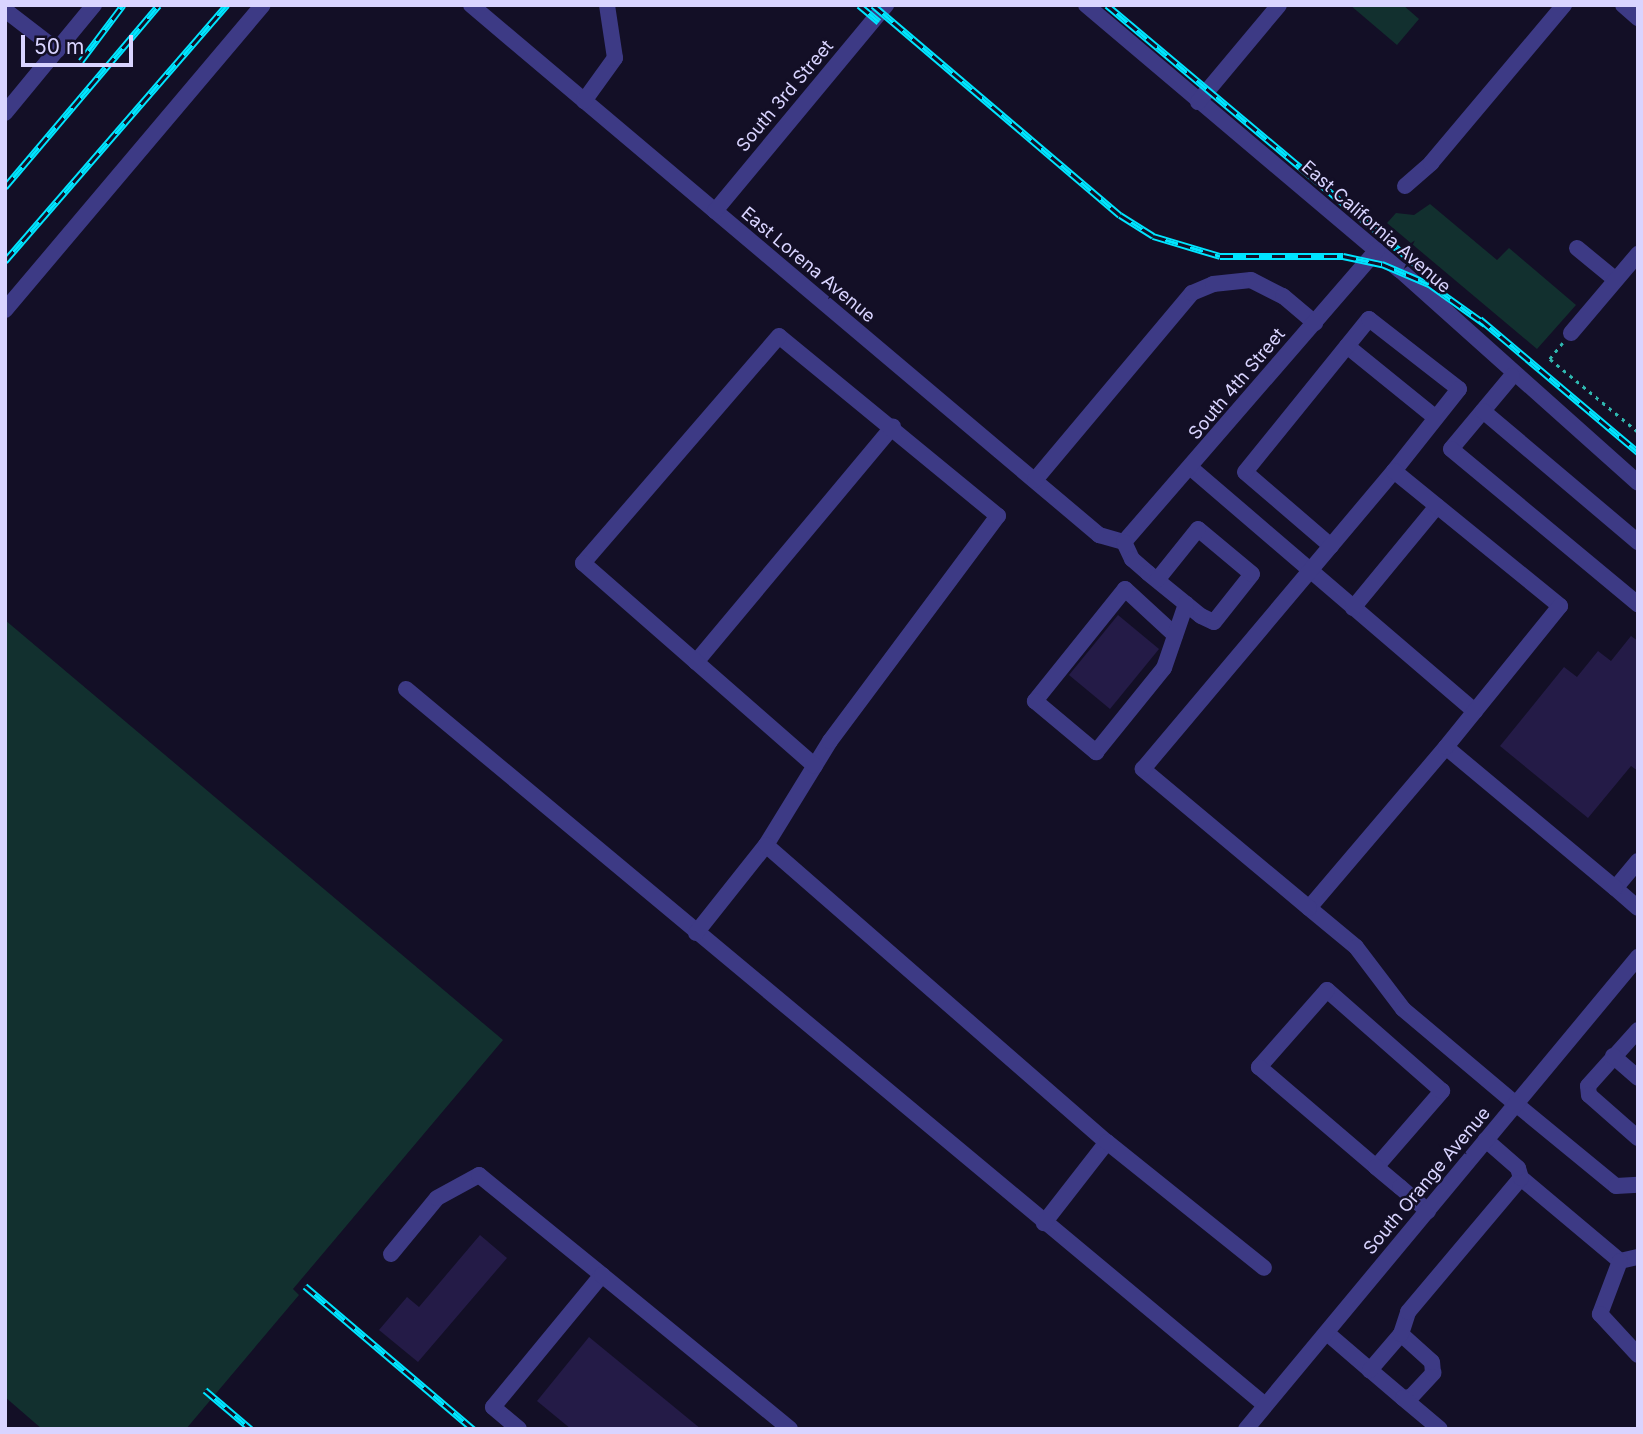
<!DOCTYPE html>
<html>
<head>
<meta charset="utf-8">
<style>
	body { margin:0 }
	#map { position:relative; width:1643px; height:1434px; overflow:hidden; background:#130f26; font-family:Inter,sans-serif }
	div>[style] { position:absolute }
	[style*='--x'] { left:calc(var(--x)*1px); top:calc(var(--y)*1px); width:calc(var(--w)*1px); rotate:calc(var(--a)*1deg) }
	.green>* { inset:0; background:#12302f }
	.building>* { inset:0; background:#241b47 }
	.path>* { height:2.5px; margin-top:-1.25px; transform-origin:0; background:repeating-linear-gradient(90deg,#2fb8b0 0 3.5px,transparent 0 8.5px) }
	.minor>* { height:16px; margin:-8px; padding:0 8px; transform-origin:8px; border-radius:8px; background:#3d3a85 }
	.rail>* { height:7px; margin-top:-3.5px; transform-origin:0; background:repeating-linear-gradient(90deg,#130f26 0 13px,#00e5ff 0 26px); box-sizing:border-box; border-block:2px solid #00e5ff }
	span { translate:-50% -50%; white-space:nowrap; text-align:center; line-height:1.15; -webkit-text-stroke:5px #130f26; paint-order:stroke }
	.street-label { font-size:18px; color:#d9d4ff }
	.frame { position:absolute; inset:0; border:7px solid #d9d4ff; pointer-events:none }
	.scale { position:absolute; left:21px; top:35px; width:112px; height:32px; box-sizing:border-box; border:4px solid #d9d4ff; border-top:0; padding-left:9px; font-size:21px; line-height:24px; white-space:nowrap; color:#d9d4ff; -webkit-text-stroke:5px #130f26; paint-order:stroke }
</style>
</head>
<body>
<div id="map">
	<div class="green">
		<i style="clip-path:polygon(1350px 5px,1403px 5px,1419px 19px,1397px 45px)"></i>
		<i style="clip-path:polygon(1430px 204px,1497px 260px,1509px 248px,1576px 305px,1537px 349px,1387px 223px,1396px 213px,1414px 215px)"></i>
		<i style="clip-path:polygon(5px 620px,503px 1040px,293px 1289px,299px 1295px,186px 1429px,42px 1429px,5px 1397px)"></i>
	</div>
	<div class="building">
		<i style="clip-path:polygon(1118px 615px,1159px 649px,1110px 709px,1069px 675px)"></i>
		<i style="clip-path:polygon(1631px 636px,1638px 641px,1638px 771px,1631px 766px,1588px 818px,1500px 746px,1564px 667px,1577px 677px,1598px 651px,1611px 661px)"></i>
		<i style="clip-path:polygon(480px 1235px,507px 1258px,418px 1362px,379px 1330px,407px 1297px,419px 1307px)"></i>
		<i style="clip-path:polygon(589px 1337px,701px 1429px,571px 1429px,537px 1401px)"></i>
	</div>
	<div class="path">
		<i style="--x:1563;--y:343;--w:21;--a:129"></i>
		<i style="--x:1550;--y:359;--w:113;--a:39.6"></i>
	</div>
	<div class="minor">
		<i style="--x:471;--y:5;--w:822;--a:40.16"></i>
		<i style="--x:1099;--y:535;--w:26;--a:16"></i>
		<i style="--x:1086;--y:5;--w:411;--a:40.2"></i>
		<i style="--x:1400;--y:270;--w:319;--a:41.8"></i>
		<i style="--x:1623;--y:5;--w:20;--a:41"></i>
		<i style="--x:5;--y:10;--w:66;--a:37.6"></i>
		<i style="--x:584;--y:101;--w:53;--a:-54.2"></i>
		<i style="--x:615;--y:58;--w:54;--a:-98.6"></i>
		<i style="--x:1198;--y:102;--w:126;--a:-50.1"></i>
		<i style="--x:5;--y:113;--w:140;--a:-50.5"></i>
		<i style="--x:1405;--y:186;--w:35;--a:-41"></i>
		<i style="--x:1431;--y:163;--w:207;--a:-49.9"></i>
		<i style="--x:715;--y:211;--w:268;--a:-50.3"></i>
		<i style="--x:1577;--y:248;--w:50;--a:39.4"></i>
		<i style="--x:5;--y:310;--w:399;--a:-49.8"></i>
		<i style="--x:1571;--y:333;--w:104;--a:-49.7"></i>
		<i style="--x:1347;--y:346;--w:114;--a:39"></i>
		<i style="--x:1512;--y:376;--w:95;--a:129.9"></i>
		<i style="--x:1451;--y:449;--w:243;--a:39.7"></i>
		<i style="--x:1483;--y:411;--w:203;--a:40.2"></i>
		<i style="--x:1191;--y:468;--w:374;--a:40.6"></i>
		<i style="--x:1035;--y:480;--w:244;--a:-50"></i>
		<i style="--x:1192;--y:293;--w:23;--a:-23"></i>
		<i style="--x:1213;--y:284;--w:38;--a:-6"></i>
		<i style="--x:1251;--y:280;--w:36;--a:27"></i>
		<i style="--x:1283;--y:296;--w:42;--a:40.2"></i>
		<i style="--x:1124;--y:542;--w:386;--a:-49.1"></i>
		<i style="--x:1124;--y:542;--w:19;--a:65"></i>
		<i style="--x:1132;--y:559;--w:21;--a:41"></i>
		<i style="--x:1148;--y:573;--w:68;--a:39.1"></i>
		<i style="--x:1201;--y:616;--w:14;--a:25"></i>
		<i style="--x:1214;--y:622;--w:61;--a:-51.6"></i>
		<i style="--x:1252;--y:574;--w:70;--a:-140.2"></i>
		<i style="--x:1198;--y:529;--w:65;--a:128.8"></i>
		<i style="--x:1331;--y:546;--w:113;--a:-139.3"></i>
		<i style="--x:1245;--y:472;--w:197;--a:-51"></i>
		<i style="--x:1369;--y:319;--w:114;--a:37.9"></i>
		<i style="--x:1459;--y:389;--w:105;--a:128.4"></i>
		<i style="--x:1353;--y:608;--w:132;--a:-50.5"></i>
		<i style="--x:1175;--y:635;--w:68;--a:-137.4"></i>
		<i style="--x:1125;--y:589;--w:144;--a:128.8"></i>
		<i style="--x:1035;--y:701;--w:80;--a:39.9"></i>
		<i style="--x:1096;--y:752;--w:108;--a:-51"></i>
		<i style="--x:1164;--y:668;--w:68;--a:-71"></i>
		<i style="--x:696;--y:662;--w:307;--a:-50.1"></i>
		<i style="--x:406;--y:689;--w:1118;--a:39.81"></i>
		<i style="--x:766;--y:845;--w:122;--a:-58.4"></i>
		<i style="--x:830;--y:741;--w:281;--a:-53.3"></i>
		<i style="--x:998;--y:516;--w:283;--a:-140.6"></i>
		<i style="--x:779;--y:336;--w:300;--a:130.8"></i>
		<i style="--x:583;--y:563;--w:308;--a:41.2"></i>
		<i style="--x:1638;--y:861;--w:35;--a:130"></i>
		<i style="--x:1615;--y:888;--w:30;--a:41"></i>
		<i style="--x:1615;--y:888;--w:220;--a:-140.2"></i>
		<i style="--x:1446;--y:747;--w:211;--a:130.4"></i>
		<i style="--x:1309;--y:908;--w:61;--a:39.7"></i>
		<i style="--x:1356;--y:947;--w:78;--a:52.8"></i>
		<i style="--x:1403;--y:1009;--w:148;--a:40.1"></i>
		<i style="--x:1516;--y:1104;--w:129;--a:39.4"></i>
		<i style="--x:1616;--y:1186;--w:22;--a:-3"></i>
		<i style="--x:1309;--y:908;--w:217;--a:-140.1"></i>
		<i style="--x:1143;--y:769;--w:390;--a:-49.9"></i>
		<i style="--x:1394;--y:471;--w:214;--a:39.1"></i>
		<i style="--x:1560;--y:606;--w:181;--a:129"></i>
		<i style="--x:696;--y:933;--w:112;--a:-51.5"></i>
		<i style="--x:766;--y:845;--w:452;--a:41.1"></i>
		<i style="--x:1107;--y:1142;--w:103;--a:127.9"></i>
		<i style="--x:1638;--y:1030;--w:75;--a:131.8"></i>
		<i style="--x:1588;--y:1086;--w:9;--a:84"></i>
		<i style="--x:1589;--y:1095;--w:65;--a:41.3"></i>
		<i style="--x:1613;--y:1056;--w:33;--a:41"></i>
		<i style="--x:1107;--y:1142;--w:201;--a:38.7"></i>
		<i style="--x:1376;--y:1167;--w:101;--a:-49"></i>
		<i style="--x:1442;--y:1091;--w:153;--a:-138.7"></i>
		<i style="--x:1327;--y:990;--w:103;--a:131.4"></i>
		<i style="--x:1259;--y:1067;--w:154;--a:40.5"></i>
		<i style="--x:1376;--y:1167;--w:31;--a:40"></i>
		<i style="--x:1400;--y:1187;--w:37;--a:41"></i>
		<i style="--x:1521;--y:1178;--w:129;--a:40"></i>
		<i style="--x:1620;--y:1261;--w:18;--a:-13"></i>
		<i style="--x:391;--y:1254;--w:72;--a:-50.6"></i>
		<i style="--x:437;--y:1198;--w:48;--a:-28.7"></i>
		<i style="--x:479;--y:1175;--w:159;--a:39.1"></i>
		<i style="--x:1620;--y:1261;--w:57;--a:110.7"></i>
		<i style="--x:1600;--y:1314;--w:56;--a:47.2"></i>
		<i style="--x:1327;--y:1333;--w:57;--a:40.7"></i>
		<i style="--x:1370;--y:1370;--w:43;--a:40.3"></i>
		<i style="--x:1403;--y:1398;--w:8;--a:-7"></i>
		<i style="--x:1411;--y:1397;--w:33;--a:-47"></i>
		<i style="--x:1433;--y:1373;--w:11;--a:-95"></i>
		<i style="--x:1432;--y:1362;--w:42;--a:-137.9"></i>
		<i style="--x:1401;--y:1334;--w:48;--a:130.7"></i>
		<i style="--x:1401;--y:1334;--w:23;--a:-72"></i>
		<i style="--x:1408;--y:1312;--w:175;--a:-49.9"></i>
		<i style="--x:1521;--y:1178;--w:10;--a:-107"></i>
		<i style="--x:1518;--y:1168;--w:43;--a:-138.8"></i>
		<i style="--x:1403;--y:1398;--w:48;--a:40"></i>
		<i style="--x:519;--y:1429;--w:34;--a:-140"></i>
		<i style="--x:493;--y:1407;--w:171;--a:-50.5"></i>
		<i style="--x:602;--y:1275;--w:243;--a:39.3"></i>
		<i style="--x:1246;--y:1429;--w:614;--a:-50.29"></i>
	</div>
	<div class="rail">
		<i style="--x:859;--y:5;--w:26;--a:40"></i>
		<i style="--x:873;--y:5;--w:324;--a:40.4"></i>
		<i style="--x:1120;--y:215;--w:39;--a:32"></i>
		<i style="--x:1153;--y:236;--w:70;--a:16.6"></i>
		<i style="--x:1220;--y:256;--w:123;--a:0"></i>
		<i style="--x:1343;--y:256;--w:40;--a:12"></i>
		<i style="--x:1382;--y:264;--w:51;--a:23.1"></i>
		<i style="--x:1429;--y:284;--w:69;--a:35.5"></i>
		<i style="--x:1107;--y:5;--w:424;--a:40"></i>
		<i style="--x:81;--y:61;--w:70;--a:-53.1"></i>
		<i style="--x:5;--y:187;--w:238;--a:-49.8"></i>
		<i style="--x:5;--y:261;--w:339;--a:-49.1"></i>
		<i style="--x:1480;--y:319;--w:207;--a:40.1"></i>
		<i style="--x:305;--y:1286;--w:221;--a:40.4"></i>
		<i style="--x:205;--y:1390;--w:60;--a:40.3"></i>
	</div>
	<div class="street-label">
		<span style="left:785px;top:96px;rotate:-50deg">South 3rd Street</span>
		<span style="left:1376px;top:227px;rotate:41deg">East California Avenue</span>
		<span style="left:808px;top:265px;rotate:40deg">East Lorena Avenue</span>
		<span style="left:1237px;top:384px;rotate:-50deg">South 4th Street</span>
		<span style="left:1427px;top:1181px;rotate:-50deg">South Orange Avenue</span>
	</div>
	<div class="frame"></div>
	<div class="scale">50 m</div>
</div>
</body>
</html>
